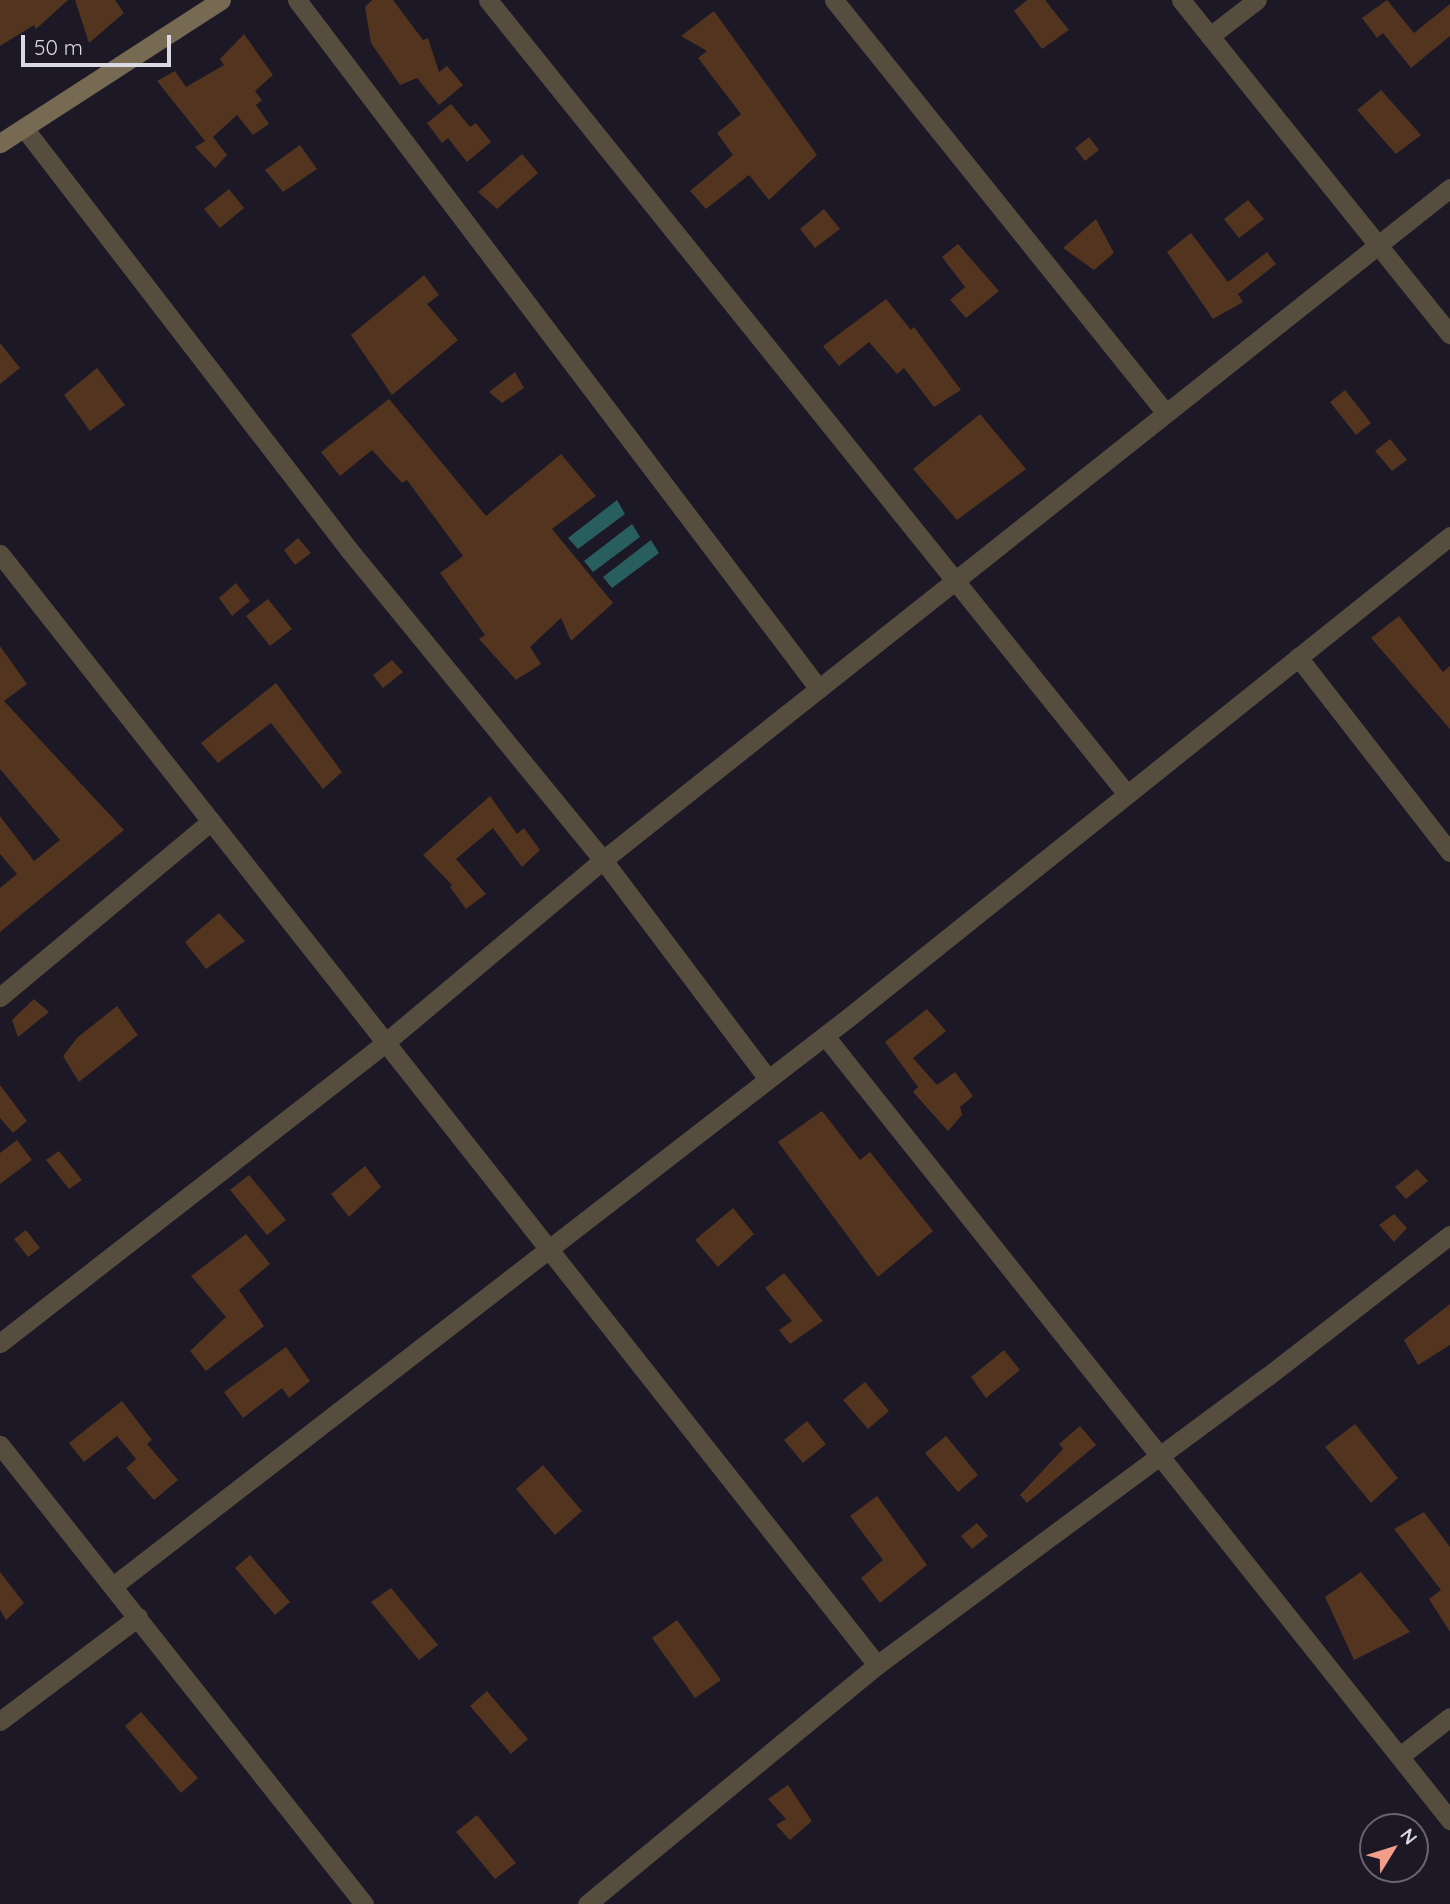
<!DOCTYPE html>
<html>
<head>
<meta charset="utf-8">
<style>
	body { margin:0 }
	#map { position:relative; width:1450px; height:1904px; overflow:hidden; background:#1c1825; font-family:Quicksand,sans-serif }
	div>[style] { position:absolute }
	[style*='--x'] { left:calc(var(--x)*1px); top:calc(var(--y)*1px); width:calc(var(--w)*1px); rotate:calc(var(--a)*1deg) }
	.water>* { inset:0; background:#295e5f }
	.building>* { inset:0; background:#53341f }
	.minor>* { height:19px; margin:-9.5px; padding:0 9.5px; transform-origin:9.5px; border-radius:9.5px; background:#564d3f }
	.secondary>* { height:19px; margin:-9.5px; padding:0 9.5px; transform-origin:9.5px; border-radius:9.5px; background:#776a53 }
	span { translate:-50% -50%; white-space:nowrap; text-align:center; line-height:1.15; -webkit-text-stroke:6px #1c1825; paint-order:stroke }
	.north { position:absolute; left:1359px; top:1813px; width:70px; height:70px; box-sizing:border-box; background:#1c1825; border:2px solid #686570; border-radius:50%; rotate:52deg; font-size:19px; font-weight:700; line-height:28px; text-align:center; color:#dbd9e1 }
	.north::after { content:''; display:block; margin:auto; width:24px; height:32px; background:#f49e89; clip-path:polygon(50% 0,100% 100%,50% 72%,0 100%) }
	.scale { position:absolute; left:21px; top:35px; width:150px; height:32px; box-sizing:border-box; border:4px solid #dbd9e1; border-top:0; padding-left:9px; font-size:21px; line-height:24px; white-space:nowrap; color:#dbd9e1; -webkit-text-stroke:5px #1c1825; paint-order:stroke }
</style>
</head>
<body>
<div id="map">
	<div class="water">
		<i style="clip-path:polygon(617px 500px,625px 514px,578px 549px,568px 538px)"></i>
		<i style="clip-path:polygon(632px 524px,640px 537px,593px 572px,584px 561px)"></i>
		<i style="clip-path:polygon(651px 540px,659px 553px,612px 588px,603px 577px)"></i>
	</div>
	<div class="building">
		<i style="clip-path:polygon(0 0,68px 0,36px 29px,34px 25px,0 46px)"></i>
		<i style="clip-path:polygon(75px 0,115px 0,124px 13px,89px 43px)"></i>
		<i style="clip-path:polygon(372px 0,393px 0,423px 40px,428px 38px,439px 72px,447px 66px,463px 85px,439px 105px,417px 78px,400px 85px,371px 43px,365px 7px)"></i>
		<i style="clip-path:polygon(1027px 0,1045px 0,1069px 30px,1042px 49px,1014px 11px)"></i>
		<i style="clip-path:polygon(1387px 0,1414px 33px,1450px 4px,1450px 36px,1411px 68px,1383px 33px,1377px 38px,1362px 18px)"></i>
		<i style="clip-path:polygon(714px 11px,817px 155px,769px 200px,749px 175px,706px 209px,690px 191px,733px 155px,717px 133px,741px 114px,698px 58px,707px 51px,681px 36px)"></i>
		<i style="clip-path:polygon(244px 34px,273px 75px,255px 91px,262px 100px,256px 105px,269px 124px,253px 135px,237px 115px,213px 137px,227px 155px,215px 168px,195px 147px,205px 141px,157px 81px,175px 71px,186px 87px,224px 65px,220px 59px)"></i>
		<i style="clip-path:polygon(1381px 90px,1421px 135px,1396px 154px,1357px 110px)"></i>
		<i style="clip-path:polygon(451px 104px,470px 127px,476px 123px,491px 142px,467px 162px,448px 138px,442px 143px,427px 123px)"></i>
		<i style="clip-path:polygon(1089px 137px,1099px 150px,1085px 161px,1075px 148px)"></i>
		<i style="clip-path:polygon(300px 145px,317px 169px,283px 192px,265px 170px)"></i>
		<i style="clip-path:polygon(522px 154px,538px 173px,497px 209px,478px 192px)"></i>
		<i style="clip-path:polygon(229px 189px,244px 208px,220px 228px,204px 209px)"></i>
		<i style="clip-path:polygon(1248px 200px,1264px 219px,1239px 238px,1224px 219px)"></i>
		<i style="clip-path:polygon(824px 209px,840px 229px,815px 248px,800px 229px)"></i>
		<i style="clip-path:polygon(1096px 219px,1114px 253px,1094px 270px,1063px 248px)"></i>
		<i style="clip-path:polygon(1191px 233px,1228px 282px,1267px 252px,1276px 264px,1238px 294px,1243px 302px,1213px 319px,1167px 252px)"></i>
		<i style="clip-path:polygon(958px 244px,999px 291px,966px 318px,950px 300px,965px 287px,942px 257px)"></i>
		<i style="clip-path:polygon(424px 275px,439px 295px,427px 304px,458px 340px,392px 395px,351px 335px)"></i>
		<i style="clip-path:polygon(886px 299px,911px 330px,914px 327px,961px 390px,934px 407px,904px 368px,897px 374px,869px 342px,839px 366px,823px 346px)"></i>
		<i style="clip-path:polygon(0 343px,20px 368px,0 384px)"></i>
		<i style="clip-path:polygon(97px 368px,125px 405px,90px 431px,64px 395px)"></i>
		<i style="clip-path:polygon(515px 372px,524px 388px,502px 403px,489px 392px)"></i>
		<i style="clip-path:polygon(1345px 390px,1371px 423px,1356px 435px,1330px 402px)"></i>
		<i style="clip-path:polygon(389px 399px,486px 516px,561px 454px,596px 496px,552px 529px,613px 603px,571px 641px,561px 618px,530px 647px,541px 664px,516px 680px,479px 639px,485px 635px,440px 573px,463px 556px,407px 480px,402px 483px,372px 450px,340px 476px,321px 452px)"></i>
		<i style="clip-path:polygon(980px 414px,1026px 469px,957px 520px,913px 469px)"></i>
		<i style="clip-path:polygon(1390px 439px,1407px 460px,1392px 471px,1375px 451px)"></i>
		<i style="clip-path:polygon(298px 538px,311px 553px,295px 565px,284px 550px)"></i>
		<i style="clip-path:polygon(236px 583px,250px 601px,232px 616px,219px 598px)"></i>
		<i style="clip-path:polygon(268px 599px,292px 629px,270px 646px,246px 616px)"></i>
		<i style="clip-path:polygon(1399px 616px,1443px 672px,1450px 666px,1450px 729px,1371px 638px)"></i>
		<i style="clip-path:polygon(0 646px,27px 684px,4px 701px,124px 830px,0 932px,0 888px,17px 874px,0 854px,0 816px,34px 861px,60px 840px,0 769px)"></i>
		<i style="clip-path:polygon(392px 660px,403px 672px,383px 688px,373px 675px)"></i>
		<i style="clip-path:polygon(276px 683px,342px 772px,323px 789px,271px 723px,218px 763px,201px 743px)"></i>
		<i style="clip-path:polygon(490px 796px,517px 834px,524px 828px,540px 850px,522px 867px,493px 828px,456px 859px,486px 894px,466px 909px,450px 887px,452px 885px,423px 855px)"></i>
		<i style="clip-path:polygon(219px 913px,245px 941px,206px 969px,185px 942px)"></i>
		<i style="clip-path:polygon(34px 999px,49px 1012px,18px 1037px,12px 1020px)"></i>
		<i style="clip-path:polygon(117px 1006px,138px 1035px,79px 1082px,63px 1056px,78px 1037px)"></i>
		<i style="clip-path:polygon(927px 1009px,946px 1031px,913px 1058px,937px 1085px,955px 1072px,973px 1096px,960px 1107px,962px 1115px,948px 1131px,913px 1092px,918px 1087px,885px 1042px)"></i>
		<i style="clip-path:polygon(0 1085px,27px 1121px,13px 1133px,0 1118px)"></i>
		<i style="clip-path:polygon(822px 1111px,860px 1160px,870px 1152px,933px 1231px,878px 1277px,778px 1142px)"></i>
		<i style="clip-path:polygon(17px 1140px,32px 1160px,0 1184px,0 1153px)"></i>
		<i style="clip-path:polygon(59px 1151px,82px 1180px,69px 1189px,46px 1160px)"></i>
		<i style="clip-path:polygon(365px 1166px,381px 1187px,349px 1217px,331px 1194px)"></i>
		<i style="clip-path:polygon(1417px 1169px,1428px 1181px,1406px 1199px,1395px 1187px)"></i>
		<i style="clip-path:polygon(249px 1175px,286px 1220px,267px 1235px,230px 1190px)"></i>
		<i style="clip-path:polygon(733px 1208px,754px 1234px,718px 1267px,695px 1240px)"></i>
		<i style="clip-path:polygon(1394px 1214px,1407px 1228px,1394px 1242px,1379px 1225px)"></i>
		<i style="clip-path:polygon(26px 1230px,40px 1248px,28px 1257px,14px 1239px)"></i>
		<i style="clip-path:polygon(246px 1234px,270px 1264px,239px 1290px,264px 1326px,206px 1371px,190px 1351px,226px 1317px,191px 1276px)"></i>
		<i style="clip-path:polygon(784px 1273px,823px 1321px,790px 1344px,779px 1330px,792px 1321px,765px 1288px)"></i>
		<i style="clip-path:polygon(1450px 1304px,1450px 1345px,1418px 1365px,1404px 1340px)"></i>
		<i style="clip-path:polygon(286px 1347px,310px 1381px,289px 1398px,282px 1388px,243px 1418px,224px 1392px)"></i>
		<i style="clip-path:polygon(1004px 1350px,1020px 1370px,986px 1398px,971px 1377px)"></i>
		<i style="clip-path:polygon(865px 1382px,889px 1411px,868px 1429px,843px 1400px)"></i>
		<i style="clip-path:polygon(122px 1401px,152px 1440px,147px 1444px,178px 1480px,154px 1500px,126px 1468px,136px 1459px,117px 1436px,84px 1462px,69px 1443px)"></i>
		<i style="clip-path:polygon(807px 1421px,826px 1444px,803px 1463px,784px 1440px)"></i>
		<i style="clip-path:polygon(1355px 1424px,1398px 1478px,1371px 1503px,1325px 1447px)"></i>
		<i style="clip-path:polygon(1080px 1426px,1096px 1445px,1027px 1503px,1020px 1495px,1063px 1449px,1059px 1444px)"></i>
		<i style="clip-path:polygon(946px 1436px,978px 1475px,958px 1492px,925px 1453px)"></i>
		<i style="clip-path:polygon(543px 1465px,582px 1511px,555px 1535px,516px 1489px)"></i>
		<i style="clip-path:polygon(877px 1496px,927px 1565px,880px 1603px,861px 1578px,883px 1560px,850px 1516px)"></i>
		<i style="clip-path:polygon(1424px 1512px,1450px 1547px,1450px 1632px,1429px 1599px,1441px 1590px,1394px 1529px)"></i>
		<i style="clip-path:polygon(977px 1523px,988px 1536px,972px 1549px,961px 1536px)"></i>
		<i style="clip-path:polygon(250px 1555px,290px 1602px,275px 1615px,235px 1568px)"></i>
		<i style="clip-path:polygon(0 1572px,24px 1603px,6px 1620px,0 1610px)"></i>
		<i style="clip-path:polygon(1361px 1572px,1410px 1632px,1354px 1660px,1325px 1597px)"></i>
		<i style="clip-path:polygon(391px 1588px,438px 1645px,419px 1660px,371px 1602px)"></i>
		<i style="clip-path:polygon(677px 1620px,721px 1680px,695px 1698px,652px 1638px)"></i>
		<i style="clip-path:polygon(487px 1691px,528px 1739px,511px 1754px,470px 1706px)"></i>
		<i style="clip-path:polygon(141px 1712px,198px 1778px,181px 1793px,125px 1726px)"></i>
		<i style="clip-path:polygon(788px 1785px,812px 1821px,790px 1840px,776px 1825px,786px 1819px,768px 1799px)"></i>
		<i style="clip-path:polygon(477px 1815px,516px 1863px,495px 1879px,456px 1832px)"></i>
	</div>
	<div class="minor">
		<i style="--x:297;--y:0;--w:864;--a:52.85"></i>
		<i style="--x:488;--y:0;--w:1018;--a:51.18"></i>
		<i style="--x:834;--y:0;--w:528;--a:51.22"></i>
		<i style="--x:1181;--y:0;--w:429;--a:51.2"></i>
		<i style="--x:1210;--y:36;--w:59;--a:-37.5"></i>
		<i style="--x:24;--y:128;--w:534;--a:52.38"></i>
		<i style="--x:350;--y:551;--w:399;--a:50.7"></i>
		<i style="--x:603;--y:860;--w:274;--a:53"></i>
		<i style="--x:0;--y:554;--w:1415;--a:51.71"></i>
		<i style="--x:1298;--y:657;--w:247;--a:52.1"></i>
		<i style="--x:0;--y:997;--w:275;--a:-39.8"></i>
		<i style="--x:825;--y:1036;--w:1003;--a:51.44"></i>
		<i style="--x:0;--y:1343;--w:489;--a:-37.9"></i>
		<i style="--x:386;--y:1042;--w:283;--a:-40"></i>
		<i style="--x:603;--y:860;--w:1081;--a:-38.43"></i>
		<i style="--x:0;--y:1445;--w:586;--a:51.58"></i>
		<i style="--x:113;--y:1586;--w:930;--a:-37.71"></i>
		<i style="--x:849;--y:1017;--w:770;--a:-38.67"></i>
		<i style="--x:0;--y:1721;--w:173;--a:-37"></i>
		<i style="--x:1400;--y:1756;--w:63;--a:-38"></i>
		<i style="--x:587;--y:1904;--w:376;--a:-39.5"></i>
		<i style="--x:877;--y:1665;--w:486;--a:-36.5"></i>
		<i style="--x:1268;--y:1376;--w:230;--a:-37.8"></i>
	</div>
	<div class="secondary">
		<i style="--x:0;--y:143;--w:263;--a:-32.9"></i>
	</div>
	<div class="north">N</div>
	<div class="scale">50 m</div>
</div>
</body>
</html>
